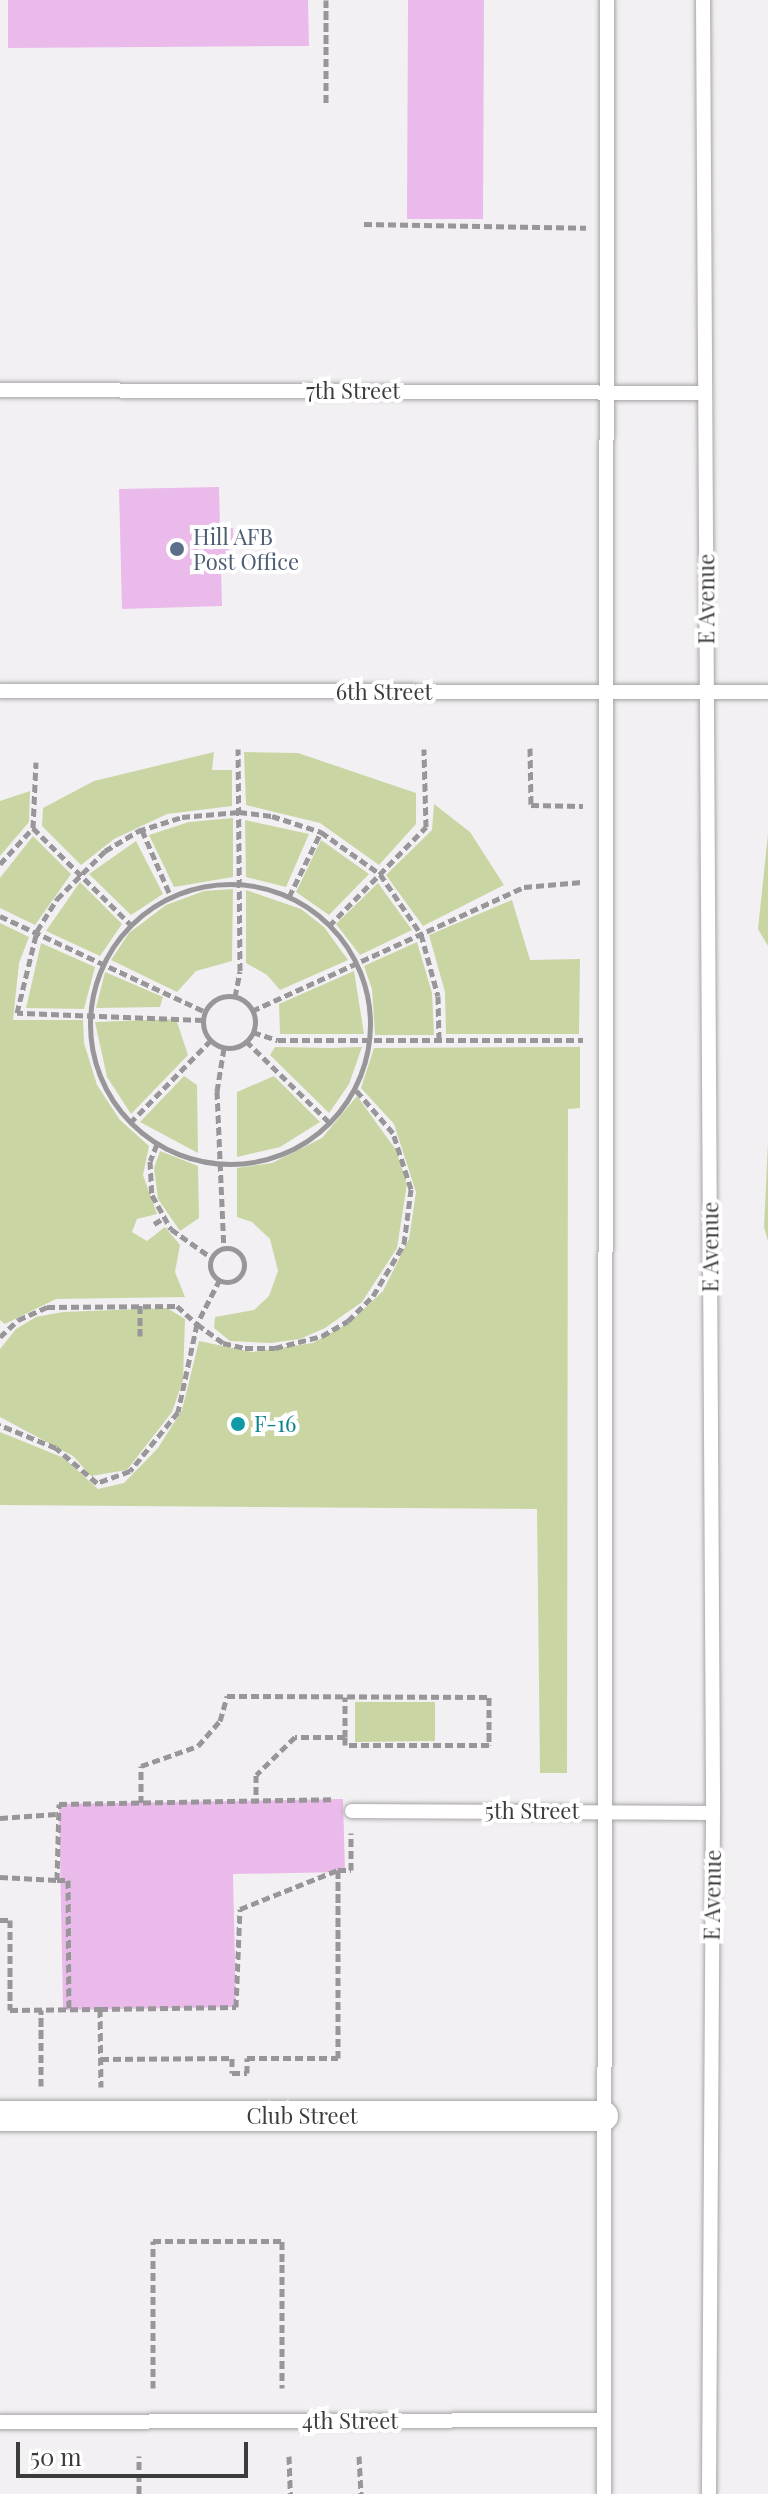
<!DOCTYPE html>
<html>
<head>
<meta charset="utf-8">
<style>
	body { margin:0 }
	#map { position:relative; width:768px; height:2494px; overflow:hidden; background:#f3f0f3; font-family:"Playfair Display",serif }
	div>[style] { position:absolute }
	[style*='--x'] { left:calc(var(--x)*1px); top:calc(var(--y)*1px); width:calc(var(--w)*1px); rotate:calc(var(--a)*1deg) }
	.green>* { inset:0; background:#cad5a4 }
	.building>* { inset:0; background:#eabaea }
	.path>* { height:5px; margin-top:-2.5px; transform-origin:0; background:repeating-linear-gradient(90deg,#989698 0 8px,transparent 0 12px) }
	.path>.ring { margin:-2.5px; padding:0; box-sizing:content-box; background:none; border:5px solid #989698; border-radius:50% }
	.roads { filter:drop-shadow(0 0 2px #a7a4a7) drop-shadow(0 0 2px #a7a4a7) }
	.lane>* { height:14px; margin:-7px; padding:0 7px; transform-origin:7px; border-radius:7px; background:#fff }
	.street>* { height:30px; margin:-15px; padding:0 15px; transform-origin:15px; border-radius:15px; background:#fff }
	.dots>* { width:22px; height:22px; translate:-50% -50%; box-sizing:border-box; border:4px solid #fff; border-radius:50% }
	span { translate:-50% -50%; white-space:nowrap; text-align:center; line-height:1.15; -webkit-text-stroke:8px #fff; paint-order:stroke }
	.street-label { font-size:22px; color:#3d3c3d }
	.service-label { font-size:22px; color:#4e5e75 }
	.left { translate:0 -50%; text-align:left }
	.culture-label { font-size:22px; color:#0d838f }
	.scale { position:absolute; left:16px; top:2442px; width:232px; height:36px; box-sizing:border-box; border:4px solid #3d3c3d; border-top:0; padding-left:10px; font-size:24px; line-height:28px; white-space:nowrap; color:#3d3c3d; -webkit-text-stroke:6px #fff; paint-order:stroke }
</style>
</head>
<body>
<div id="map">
	<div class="green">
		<i style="clip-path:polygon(214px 752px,212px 770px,232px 770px,232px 806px,167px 814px,114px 839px,81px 865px,42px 826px,43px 808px,94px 781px)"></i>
		<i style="clip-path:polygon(244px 752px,298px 753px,416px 793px,416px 824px,379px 865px,320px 823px,246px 805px)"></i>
		<i style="clip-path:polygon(30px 791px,29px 822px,0 856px,0 801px)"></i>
		<i style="clip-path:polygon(434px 804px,470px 832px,504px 885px,423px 926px,386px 875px,432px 830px)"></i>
		<i style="clip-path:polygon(233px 818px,233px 877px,174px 887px,149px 835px,189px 822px)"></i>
		<i style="clip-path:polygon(245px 820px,309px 834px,286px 887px,246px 877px)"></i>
		<i style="clip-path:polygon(768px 834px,768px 946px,758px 929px)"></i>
		<i style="clip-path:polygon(33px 836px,71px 874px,35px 925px,0 908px,0 878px)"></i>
		<i style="clip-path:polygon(321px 840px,369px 874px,329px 915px,296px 892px)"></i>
		<i style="clip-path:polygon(136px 841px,163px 894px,131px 915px,89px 874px)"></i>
		<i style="clip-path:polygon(80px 882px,122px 924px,100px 956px,46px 931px)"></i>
		<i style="clip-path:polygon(378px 883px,412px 930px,360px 955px,336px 924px)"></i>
		<i style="clip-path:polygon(233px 889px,232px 961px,196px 971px,177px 992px,111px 960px,129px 933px,166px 905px,204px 891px)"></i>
		<i style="clip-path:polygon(246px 890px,301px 909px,324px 927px,348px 960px,280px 990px,267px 975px,246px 963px)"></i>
		<i style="clip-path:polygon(512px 900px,530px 960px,580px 959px,579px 1034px,446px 1034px,445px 992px,429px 935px)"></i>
		<i style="clip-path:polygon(0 923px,29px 937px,19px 963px,13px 1020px,83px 1020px,84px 1043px,97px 1085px,120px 1120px,149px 1146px,143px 1175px,157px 1214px,137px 1219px,132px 1232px,147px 1241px,165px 1227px,180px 1245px,175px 1272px,185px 1297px,56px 1299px,5px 1324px,0 1320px)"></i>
		<i style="clip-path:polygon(417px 942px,432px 993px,434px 1035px,375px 1035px,372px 989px,364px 966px)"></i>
		<i style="clip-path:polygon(41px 943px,95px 967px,84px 1009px,26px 1008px)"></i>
		<i style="clip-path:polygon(354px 971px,364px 1034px,280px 1034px,279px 1004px)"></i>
		<i style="clip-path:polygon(105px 972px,163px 997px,160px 1007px,96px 1008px)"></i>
		<i style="clip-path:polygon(176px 1019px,188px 1055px,131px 1114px,107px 1077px,95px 1022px)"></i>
		<i style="clip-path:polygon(275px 1047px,330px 1048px,362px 1047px,349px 1084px,329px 1113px,270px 1055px)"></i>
		<i style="clip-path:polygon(580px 1047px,580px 1108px,568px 1109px,567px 1773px,540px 1773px,537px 1509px,0 1505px,0 1432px,64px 1458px,98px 1489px,124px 1483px,158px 1448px,182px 1410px,199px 1341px,252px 1352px,313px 1343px,350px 1322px,383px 1291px,409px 1239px,416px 1192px,394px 1124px,361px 1088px,374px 1048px)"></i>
		<i style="clip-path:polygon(184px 1076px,197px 1085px,198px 1153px,140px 1122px)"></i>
		<i style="clip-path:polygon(274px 1076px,320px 1122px,280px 1147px,237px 1157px,237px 1092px)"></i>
		<i style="clip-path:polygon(357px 1096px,396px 1150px,407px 1184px,397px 1248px,362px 1302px,325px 1328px,300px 1339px,271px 1343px,230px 1341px,214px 1328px,215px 1317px,254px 1310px,269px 1296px,278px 1271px,270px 1239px,252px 1222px,237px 1217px,237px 1168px,272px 1163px,322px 1138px)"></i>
		<i style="clip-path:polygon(768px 1142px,768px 1241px,764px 1227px)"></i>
		<i style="clip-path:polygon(160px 1151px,198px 1166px,199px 1218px,180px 1231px,158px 1199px,154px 1168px)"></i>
		<i style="clip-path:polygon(167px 1308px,185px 1319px,183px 1380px,172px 1412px,127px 1470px,91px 1476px,73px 1456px,0 1417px,0 1349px,16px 1329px,36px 1317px,63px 1312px)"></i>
		<i style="clip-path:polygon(355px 1702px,435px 1702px,435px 1741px,355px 1742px)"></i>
	</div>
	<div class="building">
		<i style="clip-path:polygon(8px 0,308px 0,309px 46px,8px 48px)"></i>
		<i style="clip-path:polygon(408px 0,484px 0,483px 219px,407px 219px)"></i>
		<i style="clip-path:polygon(219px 487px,220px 528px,233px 528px,234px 570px,221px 570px,222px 606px,122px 609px,119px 489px)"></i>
		<i style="clip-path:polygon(343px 1799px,345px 1872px,233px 1874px,236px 2007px,63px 2010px,59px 1804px)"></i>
	</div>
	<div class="path">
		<i style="--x:326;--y:103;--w:103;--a:-90"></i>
		<i style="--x:364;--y:224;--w:222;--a:1"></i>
		<i style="--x:530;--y:748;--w:57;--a:89"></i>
		<i style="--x:531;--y:805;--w:52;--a:1.1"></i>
		<i style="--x:33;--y:828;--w:138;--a:44.7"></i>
		<i style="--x:142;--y:830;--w:73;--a:66.6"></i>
		<i style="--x:0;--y:864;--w:49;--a:-47.5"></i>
		<i style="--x:33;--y:828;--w:66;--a:-87.4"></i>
		<i class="ring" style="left:90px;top:884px;width:275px;height:275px"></i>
		<i style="--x:289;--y:897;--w:72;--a:-63.8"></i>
		<i style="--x:0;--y:916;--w:227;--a:25"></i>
		<i style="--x:329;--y:926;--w:139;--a:-45.6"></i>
		<i style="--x:426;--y:827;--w:78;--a:-91.5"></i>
		<i class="ring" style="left:203px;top:996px;width:47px;height:47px"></i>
		<i style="--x:235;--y:997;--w:26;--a:-79"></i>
		<i style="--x:240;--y:971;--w:222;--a:-90.5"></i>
		<i style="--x:252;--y:1011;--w:299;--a:-24.5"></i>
		<i style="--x:524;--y:887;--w:58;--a:-4.9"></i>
		<i style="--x:203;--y:1020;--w:186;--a:-177.8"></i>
		<i style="--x:17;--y:1013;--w:84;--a:-76.3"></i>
		<i style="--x:37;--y:931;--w:38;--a:-58"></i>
		<i style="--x:57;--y:899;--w:68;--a:-45"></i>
		<i style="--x:105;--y:851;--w:39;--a:-31"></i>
		<i style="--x:138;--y:831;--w:46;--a:-17.7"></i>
		<i style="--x:182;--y:817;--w:57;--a:-5"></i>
		<i style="--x:239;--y:812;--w:33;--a:7"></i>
		<i style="--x:272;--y:816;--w:52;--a:18.1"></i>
		<i style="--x:321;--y:832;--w:72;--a:35.4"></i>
		<i style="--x:380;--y:874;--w:73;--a:55.7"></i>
		<i style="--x:421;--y:934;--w:64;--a:74.7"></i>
		<i style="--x:438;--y:996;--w:44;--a:88.7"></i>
		<i style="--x:253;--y:1032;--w:26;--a:18"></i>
		<i style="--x:278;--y:1040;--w:305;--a:0"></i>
		<i style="--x:246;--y:1041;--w:117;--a:44.3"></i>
		<i style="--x:224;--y:1048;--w:44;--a:99.2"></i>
		<i style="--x:217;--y:1091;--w:158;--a:87.5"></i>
		<i style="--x:130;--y:1123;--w:116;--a:-45.7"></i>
		<i style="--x:157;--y:1144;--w:18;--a:112"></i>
		<i style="--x:150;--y:1161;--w:34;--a:87"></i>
		<i style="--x:152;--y:1195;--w:39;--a:61"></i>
		<i style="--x:171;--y:1229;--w:50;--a:35.3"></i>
		<i style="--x:154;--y:1224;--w:12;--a:-31"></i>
		<i class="ring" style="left:210px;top:1248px;width:29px;height:29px"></i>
		<i style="--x:220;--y:1279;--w:51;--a:117.1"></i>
		<i style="--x:197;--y:1324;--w:32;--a:36"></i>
		<i style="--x:223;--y:1343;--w:23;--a:13"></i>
		<i style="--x:245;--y:1348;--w:30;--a:0"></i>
		<i style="--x:275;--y:1348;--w:49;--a:-14.3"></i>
		<i style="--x:322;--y:1336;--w:30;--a:-30"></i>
		<i style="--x:348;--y:1321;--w:35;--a:-45"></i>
		<i style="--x:373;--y:1296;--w:61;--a:-59.2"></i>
		<i style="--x:404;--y:1244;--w:55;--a:-82.7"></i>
		<i style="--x:411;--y:1189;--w:59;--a:-107.8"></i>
		<i style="--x:393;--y:1133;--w:58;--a:-130.8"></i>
		<i style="--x:140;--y:1305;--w:31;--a:90"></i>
		<i style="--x:0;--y:1337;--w:25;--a:-43"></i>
		<i style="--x:18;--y:1320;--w:32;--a:-24"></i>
		<i style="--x:47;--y:1307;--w:130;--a:-0.4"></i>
		<i style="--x:177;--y:1306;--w:27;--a:42"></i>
		<i style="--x:197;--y:1324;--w:90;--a:102.2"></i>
		<i style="--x:178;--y:1412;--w:76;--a:129.1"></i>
		<i style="--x:130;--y:1471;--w:35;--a:160"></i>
		<i style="--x:97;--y:1483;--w:54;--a:-139.5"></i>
		<i style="--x:56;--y:1448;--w:61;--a:-157.7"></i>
		<i style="--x:345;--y:1737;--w:40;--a:-90"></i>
		<i style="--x:141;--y:1803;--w:37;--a:-90"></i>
		<i style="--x:141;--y:1766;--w:60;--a:-19.3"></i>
		<i style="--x:198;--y:1746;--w:33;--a:-49"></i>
		<i style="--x:220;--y:1721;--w:26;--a:-74"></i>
		<i style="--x:227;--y:1696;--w:262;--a:0.2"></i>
		<i style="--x:489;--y:1697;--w:48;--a:90"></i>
		<i style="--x:489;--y:1745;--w:144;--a:180"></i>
		<i style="--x:345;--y:1745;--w:8;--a:-90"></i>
		<i style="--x:345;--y:1737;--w:50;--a:180"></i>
		<i style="--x:295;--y:1737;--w:54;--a:135.7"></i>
		<i style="--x:256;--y:1775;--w:28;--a:90"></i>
		<i style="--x:0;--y:1818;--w:56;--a:-4.1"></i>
		<i style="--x:0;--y:1877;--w:57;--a:3"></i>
		<i style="--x:57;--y:1880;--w:76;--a:-88.5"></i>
		<i style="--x:59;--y:1804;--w:275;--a:-1"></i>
		<i style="--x:57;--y:1880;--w:11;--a:0"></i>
		<i style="--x:68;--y:1880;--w:129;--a:89.6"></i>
		<i style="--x:0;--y:1920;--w:10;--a:0"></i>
		<i style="--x:10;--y:1920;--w:90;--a:90"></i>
		<i style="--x:10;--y:2010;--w:90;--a:-0.6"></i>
		<i style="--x:100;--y:2009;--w:78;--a:89.3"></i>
		<i style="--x:100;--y:2009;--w:136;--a:-0.8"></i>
		<i style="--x:236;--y:2007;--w:98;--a:-87.7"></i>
		<i style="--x:240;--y:1909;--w:105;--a:-21.7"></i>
		<i style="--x:101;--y:2059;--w:131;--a:-0.4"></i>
		<i style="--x:232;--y:2058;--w:15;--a:90"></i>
		<i style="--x:232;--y:2073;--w:15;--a:0"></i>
		<i style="--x:247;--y:2073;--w:15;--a:-90"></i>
		<i style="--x:247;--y:2058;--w:91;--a:0"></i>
		<i style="--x:338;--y:2058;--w:188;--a:-90"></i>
		<i style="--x:338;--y:1870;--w:13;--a:0"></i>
		<i style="--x:351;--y:1870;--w:37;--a:-90"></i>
		<i style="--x:41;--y:2086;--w:76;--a:-90"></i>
		<i style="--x:153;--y:2388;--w:147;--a:-90"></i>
		<i style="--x:153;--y:2241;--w:129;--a:0"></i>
		<i style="--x:282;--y:2241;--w:147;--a:90"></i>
		<i style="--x:289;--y:2456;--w:38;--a:88"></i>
		<i style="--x:359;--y:2456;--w:38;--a:87"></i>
		<i style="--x:139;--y:2494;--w:38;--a:-90"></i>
	</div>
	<div class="roads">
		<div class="lane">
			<i style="--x:703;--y:0;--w:1813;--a:89.68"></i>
			<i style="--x:713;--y:1813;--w:681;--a:90.34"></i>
			<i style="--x:0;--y:390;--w:705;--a:0.24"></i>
			<i style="--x:0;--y:691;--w:768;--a:0.07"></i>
			<i style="--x:352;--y:1811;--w:361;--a:0.3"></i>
			<i style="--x:0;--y:2422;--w:603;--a:-0.19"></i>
			<i style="--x:604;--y:2494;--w:2494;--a:-89.93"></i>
		</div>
		<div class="street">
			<i style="--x:0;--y:2116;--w:603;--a:0"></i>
		</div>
	</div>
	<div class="dots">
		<i style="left:177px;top:549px;background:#5c6f8a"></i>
		<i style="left:238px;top:1424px;background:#0f9aa8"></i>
	</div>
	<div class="street-label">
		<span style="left:353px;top:391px">7th Street</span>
		<span style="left:706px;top:599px;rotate:-90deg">E Avenue</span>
		<span style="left:384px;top:692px">6th Street</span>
		<span style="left:710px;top:1247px;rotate:-90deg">E Avenue</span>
		<span style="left:532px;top:1811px">5th Street</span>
		<span style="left:712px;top:1895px;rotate:-89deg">E Avenue</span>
		<span style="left:302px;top:2116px">Club Street</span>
		<span style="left:350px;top:2421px">4th Street</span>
	</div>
	<div class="service-label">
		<span class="left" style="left:193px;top:549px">Hill AFB<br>Post Office</span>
	</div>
	<div class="culture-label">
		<span class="left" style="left:254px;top:1424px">F-16</span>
	</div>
	<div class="scale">50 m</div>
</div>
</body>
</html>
